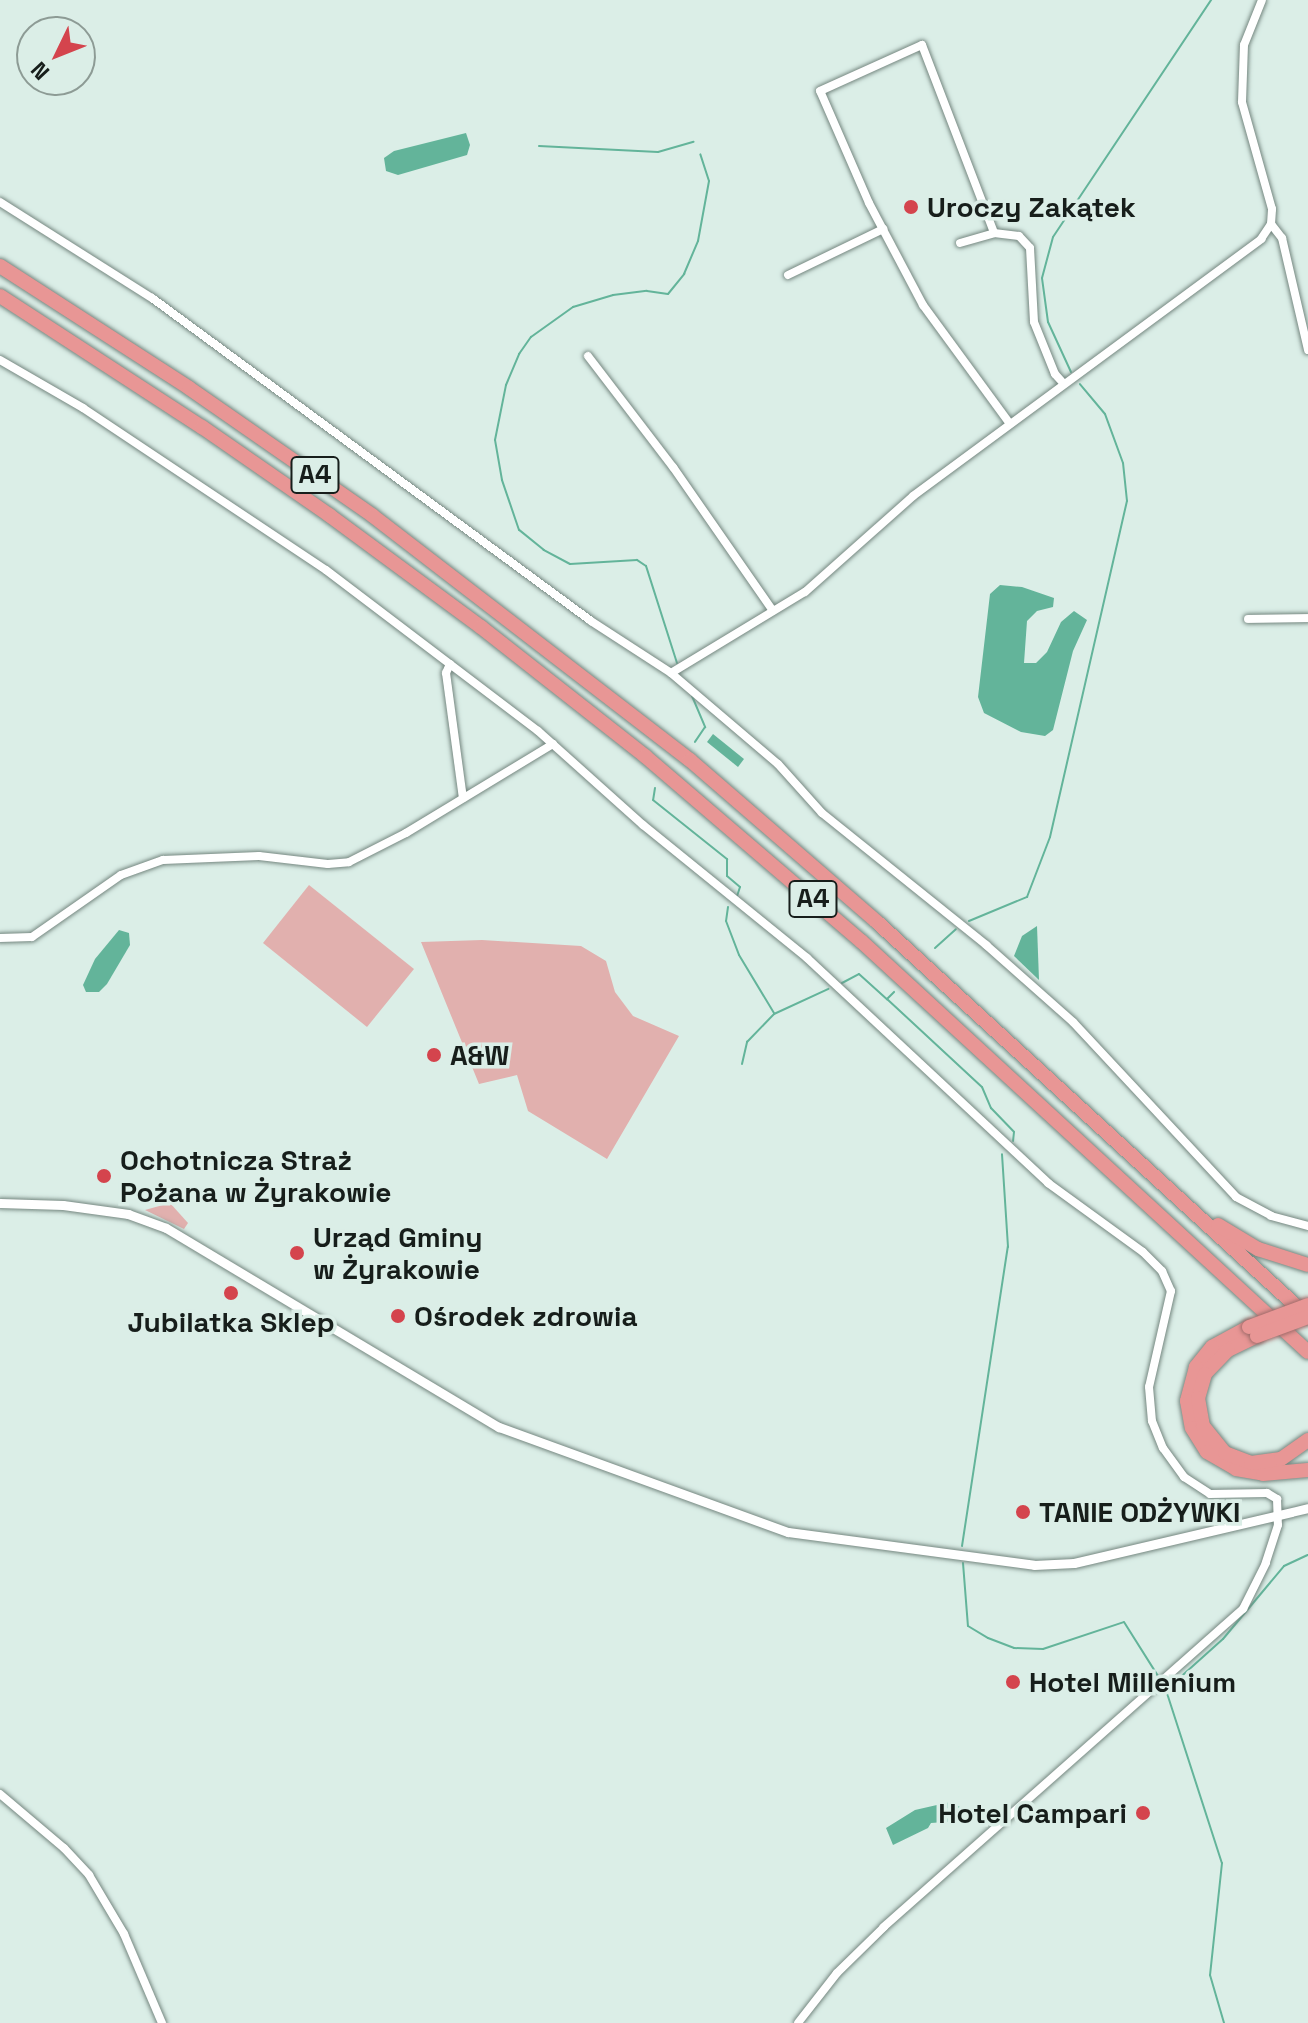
<!DOCTYPE html>
<html>
<head>
<meta charset="utf-8">
<style>
	body { margin:0 }
	#map { position:relative; width:1308px; height:2023px; overflow:hidden; background:#dbeee7; font-family:"Space Grotesk",sans-serif }
	div>[style] { position:absolute }
	[style*='--x'] { left:calc(var(--x)*1px); top:calc(var(--y)*1px); width:calc(var(--w)*1px); rotate:calc(var(--a)*1deg) }
	.green>* { inset:0; background:#e1b0ae }
	.water>* { inset:0; background:#63b49a }
	.stream>* { height:2px; margin:-1px; padding:0 1px; transform-origin:1px; border-radius:1px; background:#63b49a }
	.roads { filter:drop-shadow(0 0 2px #758780) drop-shadow(0 0 2px #758780) }
	.minor>* { height:8px; margin:-4px; padding:0 4px; transform-origin:4px; border-radius:4px; background:#fff }
	.tertiary>* { height:9px; margin:-4.5px; padding:0 4.5px; transform-origin:4.5px; border-radius:4.5px; background:#fff }
	.motorway>* { height:14px; margin:-7px; padding:0 7px; transform-origin:7px; border-radius:7px; background:#e89695 }
	.bridges { filter:drop-shadow(0 0 2px #9f6c6a) drop-shadow(0 0 2px #9f6c6a) }
	.motorway-bridge>* { height:14px; margin:-7px; padding:0 7px; transform-origin:7px; border-radius:7px; background:#e89695 }
	.dots>* { width:22px; height:22px; translate:-50% -50%; box-sizing:border-box; border:4px solid #dbeee7; border-radius:50% }
	span { translate:-50% -50%; white-space:nowrap; text-align:center; line-height:1.15; -webkit-text-stroke:7px #dbeee7; paint-order:stroke }
	.shield-label span { padding:2px 6px; background:#dbeee7; border:2px solid; border-radius:6px; -webkit-text-stroke-width:0 }
	.shield-label { font-size:26px; color:#171e1b; font-weight:700 }
	.poi-label { font-size:28px; color:#171e1b; font-weight:700 }
	.left { translate:0 -50%; text-align:left }
	.right { translate:-100% -50%; text-align:right }
	.north { position:absolute; left:16px; top:16px; width:80px; height:80px; box-sizing:border-box; background:#dbeee7; border:2px solid #8d9b95; border-radius:50%; rotate:227deg; font-size:22px; font-weight:700; line-height:32px; text-align:center; color:#171e1b }
	.north::after { content:''; display:block; margin:auto; width:28px; height:36px; background:#d4444d; clip-path:polygon(50% 0,100% 100%,50% 72%,0 100%) }
</style>
</head>
<body>
<div id="map">
	<div class="green">
		<i style="clip-path:polygon(309px 885px,414px 969px,367px 1027px,263px 943px)"></i>
		<i style="clip-path:polygon(482px 940px,581px 946px,606px 961px,615px 992px,633px 1016px,679px 1036px,607px 1159px,528px 1111px,517px 1075px,479px 1084px,421px 942px)"></i>
		<i style="clip-path:polygon(170px 1203px,188px 1223px,184px 1229px,145px 1210px)"></i>
	</div>
	<div class="water">
		<i style="clip-path:polygon(466px 133px,470px 145px,467px 155px,398px 175px,386px 171px,384px 158px,394px 151px)"></i>
		<i style="clip-path:polygon(1000px 585px,1022px 587px,1054px 598px,1053px 607px,1037px 611px,1027px 621px,1024px 663px,1036px 663px,1047px 652px,1061px 622px,1074px 611px,1087px 620px,1073px 651px,1053px 730px,1045px 736px,1021px 732px,984px 713px,978px 697px,990px 594px)"></i>
		<i style="clip-path:polygon(713px 734px,744px 759px,738px 767px,707px 742px)"></i>
		<i style="clip-path:polygon(1037px 926px,1039px 980px,1014px 956px,1022px 936px)"></i>
		<i style="clip-path:polygon(119px 930px,129px 933px,130px 945px,107px 984px,99px 992px,86px 992px,83px 985px,95px 959px)"></i>
		<i style="clip-path:polygon(950px 1802px,962px 1808px,959px 1821px,931px 1823px,928px 1828px,893px 1845px,886px 1828px,915px 1810px)"></i>
	</div>
	<div class="stream">
		<i style="--x:539;--y:146;--w:119;--a:2.9"></i>
		<i style="--x:658;--y:152;--w:37;--a:-16"></i>
		<i style="--x:1071;--y:372;--w:55;--a:-114.7"></i>
		<i style="--x:1048;--y:322;--w:44;--a:-97.8"></i>
		<i style="--x:1042;--y:278;--w:42;--a:-75"></i>
		<i style="--x:1053;--y:237;--w:285;--a:-56.3"></i>
		<i style="--x:677;--y:663;--w:102;--a:-107.7"></i>
		<i style="--x:646;--y:566;--w:11;--a:-146"></i>
		<i style="--x:637;--y:560;--w:67;--a:176.6"></i>
		<i style="--x:570;--y:564;--w:30;--a:-152"></i>
		<i style="--x:544;--y:550;--w:32;--a:-141"></i>
		<i style="--x:519;--y:530;--w:53;--a:-108.8"></i>
		<i style="--x:502;--y:480;--w:41;--a:-99.9"></i>
		<i style="--x:495;--y:440;--w:56;--a:-78.7"></i>
		<i style="--x:506;--y:385;--w:34;--a:-67"></i>
		<i style="--x:519;--y:354;--w:21;--a:-55"></i>
		<i style="--x:531;--y:337;--w:52;--a:-35.5"></i>
		<i style="--x:573;--y:307;--w:42;--a:-16.7"></i>
		<i style="--x:613;--y:295;--w:34;--a:-7"></i>
		<i style="--x:647;--y:291;--w:21;--a:8"></i>
		<i style="--x:668;--y:294;--w:26;--a:-51"></i>
		<i style="--x:684;--y:274;--w:36;--a:-67"></i>
		<i style="--x:698;--y:241;--w:61;--a:-79.6"></i>
		<i style="--x:709;--y:181;--w:28;--a:-108"></i>
		<i style="--x:692;--y:696;--w:34;--a:67"></i>
		<i style="--x:705;--y:727;--w:18;--a:124"></i>
		<i style="--x:655;--y:788;--w:12;--a:99"></i>
		<i style="--x:653;--y:800;--w:95;--a:38.6"></i>
		<i style="--x:727;--y:859;--w:17;--a:90"></i>
		<i style="--x:727;--y:876;--w:17;--a:40"></i>
		<i style="--x:740;--y:887;--w:9;--a:108"></i>
		<i style="--x:728;--y:907;--w:14;--a:98"></i>
		<i style="--x:726;--y:921;--w:36;--a:69"></i>
		<i style="--x:739;--y:955;--w:68;--a:58.9"></i>
		<i style="--x:969;--y:921;--w:63;--a:-22.5"></i>
		<i style="--x:1027;--y:897;--w:64;--a:-69"></i>
		<i style="--x:1050;--y:837;--w:345;--a:-77.1"></i>
		<i style="--x:1127;--y:501;--w:38;--a:-96"></i>
		<i style="--x:1123;--y:463;--w:52;--a:-110.2"></i>
		<i style="--x:1105;--y:414;--w:39;--a:-130"></i>
		<i style="--x:935;--y:948;--w:28;--a:-42"></i>
		<i style="--x:842;--y:983;--w:19;--a:-28"></i>
		<i style="--x:859;--y:974;--w:38;--a:42"></i>
		<i style="--x:887;--y:999;--w:10;--a:-45"></i>
		<i style="--x:887;--y:999;--w:129;--a:42.8"></i>
		<i style="--x:982;--y:1087;--w:23;--a:67"></i>
		<i style="--x:991;--y:1108;--w:33;--a:46"></i>
		<i style="--x:1014;--y:1132;--w:9;--a:96"></i>
		<i style="--x:742;--y:1064;--w:23;--a:-77"></i>
		<i style="--x:747;--y:1042;--w:39;--a:-46"></i>
		<i style="--x:774;--y:1014;--w:60;--a:-24.8"></i>
		<i style="--x:962;--y:1546;--w:303;--a:-81.3"></i>
		<i style="--x:1008;--y:1247;--w:93;--a:-93.7"></i>
		<i style="--x:963;--y:1563;--w:63;--a:85.5"></i>
		<i style="--x:968;--y:1626;--w:23;--a:31"></i>
		<i style="--x:988;--y:1638;--w:28;--a:21"></i>
		<i style="--x:1014;--y:1648;--w:29;--a:2"></i>
		<i style="--x:1043;--y:1649;--w:85;--a:-18.4"></i>
		<i style="--x:1124;--y:1622;--w:64;--a:57.8"></i>
		<i style="--x:1175;--y:1682;--w:64;--a:-41.9"></i>
		<i style="--x:1223;--y:1639;--w:95;--a:-50.1"></i>
		<i style="--x:1284;--y:1566;--w:26;--a:-25"></i>
		<i style="--x:1165;--y:1687;--w:185;--a:72.1"></i>
		<i style="--x:1222;--y:1863;--w:113;--a:96.1"></i>
		<i style="--x:1210;--y:1975;--w:50;--a:73.7"></i>
	</div>
	<div class="roads">
		<div class="minor">
			<i style="--x:0;--y:202;--w:180;--a:32.3"></i>
			<i style="--x:152;--y:298;--w:545;--a:36.34"></i>
			<i style="--x:591;--y:621;--w:95;--a:33"></i>
			<i style="--x:671;--y:673;--w:140;--a:40.4"></i>
			<i style="--x:778;--y:764;--w:66;--a:48.1"></i>
			<i style="--x:822;--y:813;--w:211;--a:38.8"></i>
			<i style="--x:986;--y:945;--w:116;--a:41.5"></i>
			<i style="--x:1073;--y:1022;--w:239;--a:47"></i>
			<i style="--x:1236;--y:1197;--w:40;--a:28"></i>
			<i style="--x:1271;--y:1216;--w:38;--a:15"></i>
			<i style="--x:1271;--y:224;--w:18;--a:52"></i>
			<i style="--x:1282;--y:238;--w:115;--a:76.9"></i>
			<i style="--x:960;--y:243;--w:35;--a:-16"></i>
			<i style="--x:788;--y:275;--w:106;--a:-25.8"></i>
			<i style="--x:588;--y:356;--w:140;--a:52.6"></i>
			<i style="--x:673;--y:467;--w:175;--a:55.2"></i>
			<i style="--x:0;--y:360;--w:96;--a:30"></i>
			<i style="--x:83;--y:408;--w:292;--a:33.7"></i>
			<i style="--x:326;--y:570;--w:266;--a:37.2"></i>
			<i style="--x:538;--y:731;--w:141;--a:41.8"></i>
			<i style="--x:643;--y:825;--w:211;--a:39"></i>
			<i style="--x:807;--y:958;--w:330;--a:43"></i>
			<i style="--x:1048;--y:1183;--w:117;--a:36"></i>
			<i style="--x:1143;--y:1252;--w:27;--a:45"></i>
			<i style="--x:1162;--y:1271;--w:22;--a:66"></i>
			<i style="--x:1171;--y:1291;--w:98;--a:102.9"></i>
			<i style="--x:1149;--y:1387;--w:34;--a:85"></i>
			<i style="--x:1152;--y:1421;--w:29;--a:68"></i>
			<i style="--x:1163;--y:1448;--w:36;--a:54"></i>
			<i style="--x:1184;--y:1477;--w:31;--a:33"></i>
			<i style="--x:1210;--y:1494;--w:57;--a:-1"></i>
			<i style="--x:1267;--y:1493;--w:12;--a:31"></i>
			<i style="--x:1277;--y:1499;--w:26;--a:88"></i>
			<i style="--x:1278;--y:1525;--w:40;--a:108"></i>
			<i style="--x:1266;--y:1563;--w:51;--a:116.6"></i>
			<i style="--x:1243;--y:1609;--w:480;--a:138.5"></i>
			<i style="--x:884;--y:1927;--w:66;--a:135.6"></i>
			<i style="--x:837;--y:1973;--w:63;--a:128"></i>
			<i style="--x:1010;--y:424;--w:147;--a:-126.2"></i>
			<i style="--x:923;--y:305;--w:115;--a:-117.9"></i>
			<i style="--x:869;--y:203;--w:122;--a:-113.6"></i>
			<i style="--x:820;--y:91;--w:112;--a:-24.3"></i>
			<i style="--x:922;--y:45;--w:201;--a:69"></i>
			<i style="--x:994;--y:233;--w:25;--a:7"></i>
			<i style="--x:1019;--y:236;--w:16;--a:47"></i>
			<i style="--x:1030;--y:248;--w:74;--a:86.9"></i>
			<i style="--x:1034;--y:322;--w:56;--a:68"></i>
			<i style="--x:1055;--y:374;--w:13;--a:48"></i>
			<i style="--x:1248;--y:619;--w:60;--a:-1"></i>
			<i style="--x:450;--y:664;--w:10;--a:114"></i>
			<i style="--x:446;--y:673;--w:126;--a:82.3"></i>
			<i style="--x:671;--y:673;--w:157;--a:-31.2"></i>
			<i style="--x:805;--y:592;--w:144;--a:-41.6"></i>
			<i style="--x:913;--y:496;--w:433;--a:-36.4"></i>
			<i style="--x:1261;--y:239;--w:18;--a:-56"></i>
			<i style="--x:1271;--y:224;--w:15;--a:-86"></i>
			<i style="--x:1272;--y:209;--w:111;--a:-105.7"></i>
			<i style="--x:1242;--y:102;--w:57;--a:-88"></i>
			<i style="--x:1244;--y:45;--w:48;--a:-68.2"></i>
			<i style="--x:0;--y:938;--w:32;--a:-2"></i>
			<i style="--x:32;--y:937;--w:108;--a:-34.9"></i>
			<i style="--x:121;--y:875;--w:45;--a:-19.7"></i>
			<i style="--x:163;--y:860;--w:96;--a:-2.4"></i>
			<i style="--x:259;--y:856;--w:69;--a:6.6"></i>
			<i style="--x:328;--y:864;--w:21;--a:-5"></i>
			<i style="--x:349;--y:862;--w:64;--a:-27"></i>
			<i style="--x:406;--y:833;--w:172;--a:-31.2"></i>
			<i style="--x:0;--y:1794;--w:84;--a:40.2"></i>
			<i style="--x:64;--y:1848;--w:37;--a:47"></i>
			<i style="--x:89;--y:1875;--w:69;--a:59.3"></i>
			<i style="--x:124;--y:1934;--w:97;--a:66.9"></i>
		</div>
		<div class="tertiary">
			<i style="--x:0;--y:1203;--w:63;--a:1.8"></i>
			<i style="--x:63;--y:1205;--w:66;--a:7.9"></i>
			<i style="--x:128;--y:1214;--w:40;--a:20.2"></i>
			<i style="--x:166;--y:1228;--w:388;--a:30.9"></i>
			<i style="--x:499;--y:1427;--w:307;--a:20"></i>
			<i style="--x:788;--y:1532;--w:248;--a:7.6"></i>
			<i style="--x:1034;--y:1565;--w:40;--a:-2.9"></i>
			<i style="--x:1074;--y:1563;--w:240;--a:-13.2"></i>
		</div>
		<div class="motorway">
			<i style="--x:0;--y:266;--w:225;--a:32.8"></i>
			<i style="--x:189;--y:388;--w:224;--a:34.8"></i>
			<i style="--x:373;--y:516;--w:400;--a:37.6"></i>
			<i style="--x:690;--y:760;--w:247;--a:40.9"></i>
			<i style="--x:877;--y:922;--w:583;--a:42.5"></i>
			<i style="--x:0;--y:296;--w:241;--a:33"></i>
			<i style="--x:202;--y:427;--w:155;--a:34.7"></i>
			<i style="--x:329;--y:515;--w:189;--a:36.4"></i>
			<i style="--x:481;--y:627;--w:209;--a:38.2"></i>
			<i style="--x:645;--y:756;--w:284;--a:40.6"></i>
			<i style="--x:861;--y:941;--w:607;--a:42.6"></i>
			<i style="--x:1218;--y:1225;--w:47;--a:31"></i>
			<i style="--x:1258;--y:1249;--w:52;--a:17.7"></i>
			<i style="--x:1249;--y:1327;--w:42;--a:151.6"></i>
			<i style="--x:1212;--y:1347;--w:26;--a:129"></i>
			<i style="--x:1196;--y:1367;--w:35;--a:105"></i>
			<i style="--x:1187;--y:1401;--w:27;--a:80"></i>
			<i style="--x:1192;--y:1428;--w:28;--a:58"></i>
			<i style="--x:1207;--y:1452;--w:34;--a:30"></i>
			<i style="--x:1236;--y:1469;--w:27;--a:10"></i>
			<i style="--x:1263;--y:1474;--w:45;--a:-5.1"></i>
			<i style="--x:1257;--y:1336;--w:32;--a:154"></i>
			<i style="--x:1228;--y:1350;--w:33;--a:134"></i>
			<i style="--x:1205;--y:1374;--w:25;--a:106"></i>
			<i style="--x:1198;--y:1398;--w:28;--a:80"></i>
			<i style="--x:1203;--y:1426;--w:35;--a:51"></i>
			<i style="--x:1225;--y:1453;--w:28;--a:21"></i>
			<i style="--x:1251;--y:1463;--w:30;--a:-8"></i>
			<i style="--x:1281;--y:1459;--w:33;--a:-35"></i>
		</div>
	</div>
	<div class="bridges">
		<div class="motorway-bridge">
			<i style="--x:1249;--y:1327;--w:63;--a:-20.4"></i>
			<i style="--x:1257;--y:1336;--w:54;--a:-20.4"></i>
		</div>
	</div>
	<div class="dots">
		<i style="left:911px;top:207px;background:#d4444d"></i>
		<i style="left:434px;top:1055px;background:#d4444d"></i>
		<i style="left:104px;top:1176px;background:#d4444d"></i>
		<i style="left:297px;top:1253px;background:#d4444d"></i>
		<i style="left:231px;top:1293px;background:#d4444d"></i>
		<i style="left:398px;top:1316px;background:#d4444d"></i>
		<i style="left:1023px;top:1512px;background:#d4444d"></i>
		<i style="left:1013px;top:1682px;background:#d4444d"></i>
		<i style="left:1143px;top:1813px;background:#d4444d"></i>
	</div>
	<div class="shield-label">
		<span style="left:315px;top:475px">A4</span>
		<span style="left:813px;top:899px">A4</span>
	</div>
	<div class="poi-label">
		<span class="left" style="left:927px;top:207px">Uroczy Zakątek</span>
		<span class="left" style="left:450px;top:1055px">A&amp;W</span>
		<span class="left" style="left:120px;top:1176px">Ochotnicza Straż<br>Pożana w Żyrakowie</span>
		<span class="left" style="left:313px;top:1253px">Urząd Gminy<br>w Żyrakowie</span>
		<span class="left" style="left:414px;top:1316px">Ośrodek zdrowia</span>
		<span style="left:231px;top:1322px">Jubilatka Sklep</span>
		<span class="left" style="left:1039px;top:1512px">TANIE ODŻYWKI</span>
		<span class="left" style="left:1029px;top:1682px">Hotel Millenium</span>
		<span class="right" style="left:1127px;top:1813px">Hotel Campari</span>
	</div>
	<div class="north">N</div>
</div>
</body>
</html>
